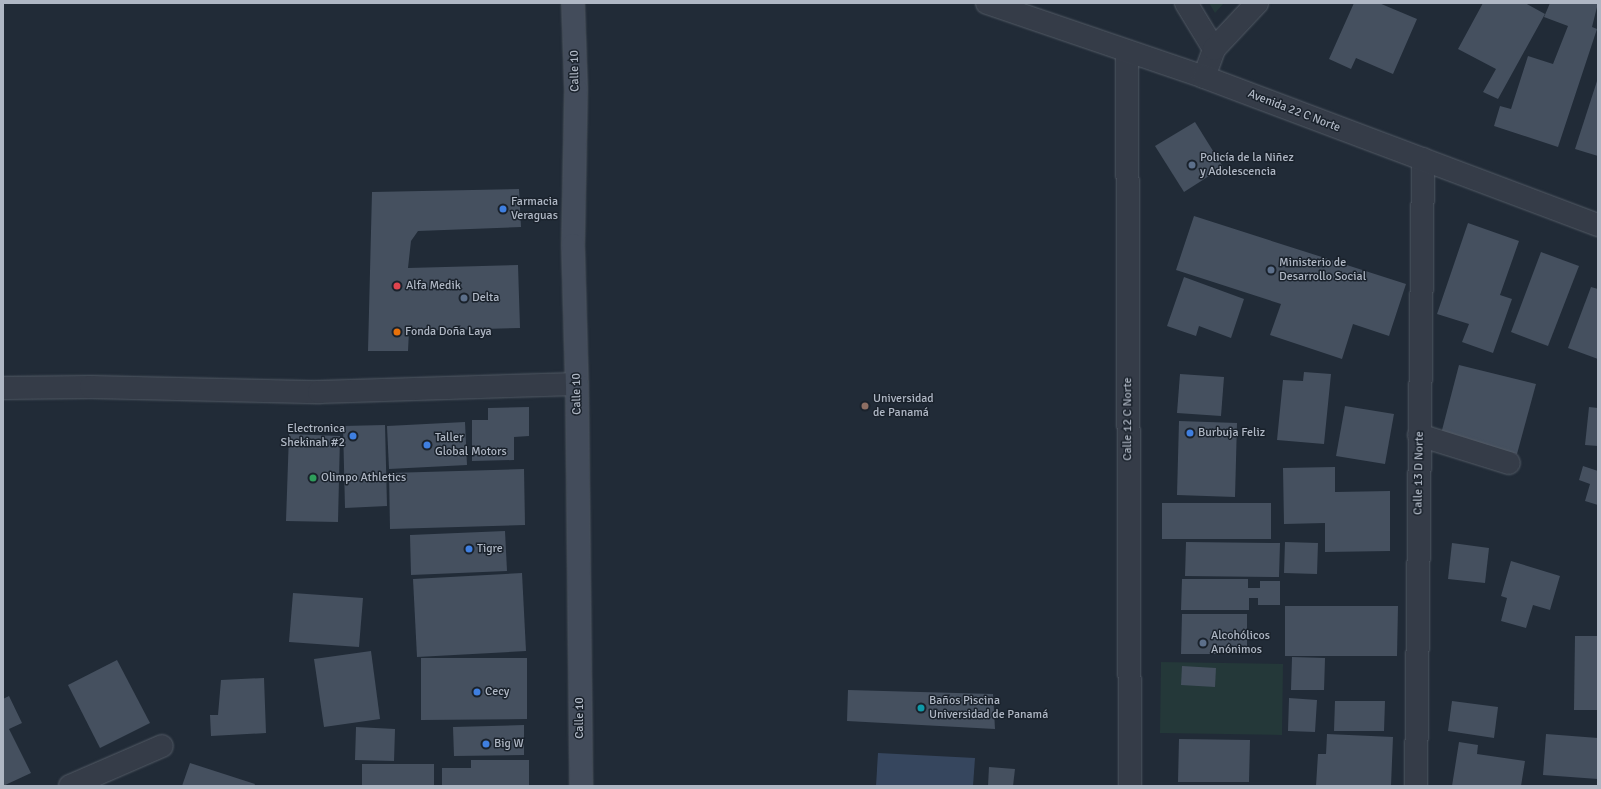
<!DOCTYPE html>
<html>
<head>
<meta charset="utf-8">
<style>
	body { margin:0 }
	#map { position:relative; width:1601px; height:789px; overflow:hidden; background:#212b37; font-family:Signika,sans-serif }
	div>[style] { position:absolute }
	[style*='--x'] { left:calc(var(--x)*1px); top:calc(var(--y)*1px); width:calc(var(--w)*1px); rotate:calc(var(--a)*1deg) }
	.green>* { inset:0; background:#243839 }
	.water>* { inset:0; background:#36465e }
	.building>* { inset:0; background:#45505f }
	.roads { filter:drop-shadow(0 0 1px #525a65) drop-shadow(0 0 1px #525a65) }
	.minor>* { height:22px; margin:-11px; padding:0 11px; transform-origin:11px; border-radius:11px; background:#353c48 }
	.tertiary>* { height:22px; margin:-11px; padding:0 11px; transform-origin:11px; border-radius:11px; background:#353c48 }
	.secondary>* { height:22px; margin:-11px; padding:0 11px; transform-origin:11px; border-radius:11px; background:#434c5b }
	.dots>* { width:11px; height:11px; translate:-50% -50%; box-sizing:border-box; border:2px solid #1a222c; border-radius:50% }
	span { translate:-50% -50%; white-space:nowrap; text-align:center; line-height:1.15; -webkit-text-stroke:3px #1a222c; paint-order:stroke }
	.street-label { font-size:12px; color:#afb7c4 }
	.poi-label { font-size:12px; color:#afb7c4 }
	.left { translate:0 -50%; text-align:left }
	.right { translate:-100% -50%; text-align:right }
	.frame { position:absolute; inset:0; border:4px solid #afb7c4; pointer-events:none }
</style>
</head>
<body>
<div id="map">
	<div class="green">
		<i style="clip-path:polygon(1209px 3px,1224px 3px,1215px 13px)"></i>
		<i style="clip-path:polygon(1161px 662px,1283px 664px,1282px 735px,1160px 733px)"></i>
	</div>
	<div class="water">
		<i style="clip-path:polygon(878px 753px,975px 758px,973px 786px,876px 786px)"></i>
	</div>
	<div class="building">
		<i style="clip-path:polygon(1354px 3px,1379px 3px,1417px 19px,1393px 74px,1356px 58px,1351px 69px,1329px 59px)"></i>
		<i style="clip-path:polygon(1483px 3px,1525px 3px,1545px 14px,1498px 99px,1483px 92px,1496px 69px,1458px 49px)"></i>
		<i style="clip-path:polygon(1550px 3px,1598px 3px,1592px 27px,1597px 29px,1558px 147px,1494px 126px,1500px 106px,1511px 109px,1528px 56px,1553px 64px,1568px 26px,1544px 17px)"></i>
		<i style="clip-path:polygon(1598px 78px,1598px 156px,1575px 149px)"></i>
		<i style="clip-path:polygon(1195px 122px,1223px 167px,1184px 192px,1155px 146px)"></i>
		<i style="clip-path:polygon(519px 189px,521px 227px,418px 231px,411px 241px,408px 268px,518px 265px,520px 328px,409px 331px,408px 351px,368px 351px,372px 192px)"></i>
		<i style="clip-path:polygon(1194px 216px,1406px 284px,1389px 336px,1353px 324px,1342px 359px,1270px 335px,1281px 304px,1176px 270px)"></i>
		<i style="clip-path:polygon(1468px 223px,1519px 241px,1500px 295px,1512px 299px,1493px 353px,1462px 342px,1469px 324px,1437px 314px)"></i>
		<i style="clip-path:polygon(1541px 252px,1579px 266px,1548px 346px,1511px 332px)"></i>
		<i style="clip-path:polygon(1184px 277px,1244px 299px,1231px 338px,1199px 326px,1196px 336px,1167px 326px)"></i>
		<i style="clip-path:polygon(1591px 287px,1598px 289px,1598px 359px,1568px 348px)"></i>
		<i style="clip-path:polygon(1459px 365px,1536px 384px,1517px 454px,1441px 434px)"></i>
		<i style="clip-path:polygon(1304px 372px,1331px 374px,1324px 444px,1277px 440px,1283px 380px,1303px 381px)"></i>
		<i style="clip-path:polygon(1180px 374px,1224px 377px,1221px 416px,1177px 413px)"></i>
		<i style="clip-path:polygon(1345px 406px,1394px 414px,1385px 464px,1336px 456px)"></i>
		<i style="clip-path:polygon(529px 407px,529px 436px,514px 437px,514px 460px,472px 461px,472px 420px,488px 420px,488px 408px)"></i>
		<i style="clip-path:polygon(1589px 407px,1598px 408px,1598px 446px,1585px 445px)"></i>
		<i style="clip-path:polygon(1179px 421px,1237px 423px,1235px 497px,1177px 495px)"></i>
		<i style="clip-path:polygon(465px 422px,467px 465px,389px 469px,387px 426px)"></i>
		<i style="clip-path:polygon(385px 425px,387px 506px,345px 508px,343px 426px)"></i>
		<i style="clip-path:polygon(289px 434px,340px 436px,338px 522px,286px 521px)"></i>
		<i style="clip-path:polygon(1583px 466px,1598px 471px,1598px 505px,1585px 501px,1590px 484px,1579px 480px)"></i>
		<i style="clip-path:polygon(1335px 467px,1335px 492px,1390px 491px,1390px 551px,1325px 552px,1325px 523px,1284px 524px,1283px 468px)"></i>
		<i style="clip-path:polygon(524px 469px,525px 525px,390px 529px,389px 473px)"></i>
		<i style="clip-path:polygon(1162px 503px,1271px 503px,1271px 539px,1162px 539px)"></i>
		<i style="clip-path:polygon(505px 531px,507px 571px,411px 575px,410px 535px)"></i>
		<i style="clip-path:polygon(1186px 542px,1280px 543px,1279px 577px,1185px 576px)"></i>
		<i style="clip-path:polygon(1285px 542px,1318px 543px,1317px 574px,1284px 573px)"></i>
		<i style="clip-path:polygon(1452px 543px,1489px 548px,1485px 583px,1448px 579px)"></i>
		<i style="clip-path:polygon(1511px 561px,1560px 576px,1550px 610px,1533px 605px,1526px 628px,1501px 621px,1507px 598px,1501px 596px)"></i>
		<i style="clip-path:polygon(522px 573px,526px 651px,417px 657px,413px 579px)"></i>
		<i style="clip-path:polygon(1182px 579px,1248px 579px,1248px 588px,1260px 588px,1260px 581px,1280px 581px,1280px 605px,1258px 605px,1258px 598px,1249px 598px,1249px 610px,1181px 610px)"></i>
		<i style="clip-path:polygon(293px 593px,363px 598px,359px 647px,289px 642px)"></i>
		<i style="clip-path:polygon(1285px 606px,1398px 606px,1397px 656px,1285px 656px)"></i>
		<i style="clip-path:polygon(1182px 614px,1247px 614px,1247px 654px,1181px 654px)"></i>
		<i style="clip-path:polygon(1575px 636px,1598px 636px,1598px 710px,1574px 710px)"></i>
		<i style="clip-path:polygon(371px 651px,380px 719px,324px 727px,314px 659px)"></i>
		<i style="clip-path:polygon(1292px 657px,1325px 658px,1324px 690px,1291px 690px)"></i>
		<i style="clip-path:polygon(421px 658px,527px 658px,527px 719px,421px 720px)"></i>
		<i style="clip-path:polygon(117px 660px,150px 723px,100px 748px,68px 685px)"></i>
		<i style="clip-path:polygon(1182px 666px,1216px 668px,1215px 687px,1181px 685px)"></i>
		<i style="clip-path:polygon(264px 678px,266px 733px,211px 736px,210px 715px,218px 715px,221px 680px)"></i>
		<i style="clip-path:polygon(848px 690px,993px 694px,995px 729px,847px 721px)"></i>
		<i style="clip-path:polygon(9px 696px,22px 723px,9px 729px,31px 773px,3px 786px,3px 699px)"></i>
		<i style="clip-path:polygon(1289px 698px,1317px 700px,1315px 732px,1288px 731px)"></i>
		<i style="clip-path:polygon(1335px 701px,1385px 701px,1384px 731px,1334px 731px)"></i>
		<i style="clip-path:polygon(1452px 701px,1498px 707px,1494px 738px,1448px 731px)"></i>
		<i style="clip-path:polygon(524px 725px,524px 755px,454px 756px,453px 727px)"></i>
		<i style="clip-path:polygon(356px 727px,395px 729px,394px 761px,355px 760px)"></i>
		<i style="clip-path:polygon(1327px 734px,1393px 737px,1391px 786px,1316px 786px,1318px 754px,1326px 754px)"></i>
		<i style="clip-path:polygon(1546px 734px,1598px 738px,1598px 779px,1543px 775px)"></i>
		<i style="clip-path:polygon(1179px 739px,1250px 740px,1249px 782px,1178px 782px)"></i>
		<i style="clip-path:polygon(1459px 742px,1478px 745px,1477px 754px,1525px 761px,1521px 786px,1452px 786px)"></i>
		<i style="clip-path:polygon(471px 760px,529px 760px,529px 786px,442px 786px,442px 768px,471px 768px)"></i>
		<i style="clip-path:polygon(190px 763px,255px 784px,254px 786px,182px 786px)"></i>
		<i style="clip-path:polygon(362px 764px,434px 764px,434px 786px,362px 786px)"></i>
		<i style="clip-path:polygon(989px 767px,1015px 769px,1013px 786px,988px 786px)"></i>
	</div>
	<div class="roads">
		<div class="minor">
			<i style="--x:1186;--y:3;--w:54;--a:58.7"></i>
			<i style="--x:1127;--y:52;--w:734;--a:89.77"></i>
			<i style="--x:1204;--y:77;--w:30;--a:-70"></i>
			<i style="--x:1214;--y:49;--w:63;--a:-46.9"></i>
			<i style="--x:3;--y:388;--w:88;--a:-0.7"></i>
			<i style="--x:91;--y:387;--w:228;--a:1.3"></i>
			<i style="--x:319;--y:392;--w:258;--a:-1.8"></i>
			<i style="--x:1419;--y:435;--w:94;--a:17.3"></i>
			<i style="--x:70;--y:786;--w:100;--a:-23.5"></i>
			<i style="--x:1416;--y:786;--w:627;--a:-89.36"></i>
		</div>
		<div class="tertiary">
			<i style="--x:987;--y:3;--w:229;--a:18.8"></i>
			<i style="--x:1204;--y:77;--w:421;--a:20.6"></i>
		</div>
		<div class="secondary">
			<i style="--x:573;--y:3;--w:87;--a:88"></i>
			<i style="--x:576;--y:90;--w:155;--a:91.1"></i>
			<i style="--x:573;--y:245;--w:139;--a:88.4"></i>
			<i style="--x:577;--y:384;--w:402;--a:89.4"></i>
		</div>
	</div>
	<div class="dots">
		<i style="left:1192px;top:165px;background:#5c6f8a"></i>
		<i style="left:503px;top:209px;background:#3f7fe0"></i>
		<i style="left:1271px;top:270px;background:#5c6f8a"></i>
		<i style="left:397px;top:286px;background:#e0444e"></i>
		<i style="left:464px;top:298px;background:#5c6f8a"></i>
		<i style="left:397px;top:332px;background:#e8710a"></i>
		<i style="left:865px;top:406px;background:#8d6e63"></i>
		<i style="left:1190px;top:433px;background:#3f7fe0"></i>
		<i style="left:353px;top:436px;background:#3f7fe0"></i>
		<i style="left:427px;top:445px;background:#3f7fe0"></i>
		<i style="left:313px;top:478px;background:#2e9e5b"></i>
		<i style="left:469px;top:549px;background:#3f7fe0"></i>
		<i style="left:1203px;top:643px;background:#5c6f8a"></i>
		<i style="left:477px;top:692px;background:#3f7fe0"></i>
		<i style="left:921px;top:708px;background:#0f9aa8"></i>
		<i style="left:486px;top:744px;background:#3f7fe0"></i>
	</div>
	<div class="street-label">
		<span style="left:575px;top:71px;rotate:-91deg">Calle 10</span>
		<span style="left:1294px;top:111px;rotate:21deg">Avenida 22 C Norte</span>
		<span style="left:577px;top:394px;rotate:-91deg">Calle 10</span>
		<span style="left:1128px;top:419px;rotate:-90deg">Calle 12 C Norte</span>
		<span style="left:1419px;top:473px;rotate:-89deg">Calle 13 D Norte</span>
		<span style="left:580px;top:718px;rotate:-90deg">Calle 10</span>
	</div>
	<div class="poi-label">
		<span class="left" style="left:1200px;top:165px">Policía de la Niñez<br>y Adolescencia</span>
		<span class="left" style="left:511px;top:209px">Farmacia<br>Veraguas</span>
		<span class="left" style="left:1279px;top:270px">Ministerio de<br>Desarrollo Social</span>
		<span class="left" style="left:406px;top:286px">Alfa Medik</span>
		<span class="left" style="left:472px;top:298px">Delta</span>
		<span class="left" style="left:405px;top:332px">Fonda Doña Laya</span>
		<span class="left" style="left:873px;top:406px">Universidad<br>de Panamá</span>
		<span class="right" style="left:345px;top:436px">Electronica<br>Shekinah #2</span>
		<span class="left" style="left:1198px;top:433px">Burbuja Feliz</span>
		<span class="left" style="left:435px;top:445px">Taller<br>Global Motors</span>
		<span class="left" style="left:321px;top:478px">Olimpo Athletics</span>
		<span class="left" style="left:477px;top:549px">Tigre</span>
		<span class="left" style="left:1211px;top:643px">Alcohólicos<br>Anónimos</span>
		<span class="left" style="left:485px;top:692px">Cecy</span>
		<span class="left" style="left:929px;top:708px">Baños Piscina<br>Universidad de Panamá</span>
		<span class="left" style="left:494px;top:744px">Big W</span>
	</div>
	<div class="frame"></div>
</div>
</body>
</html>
